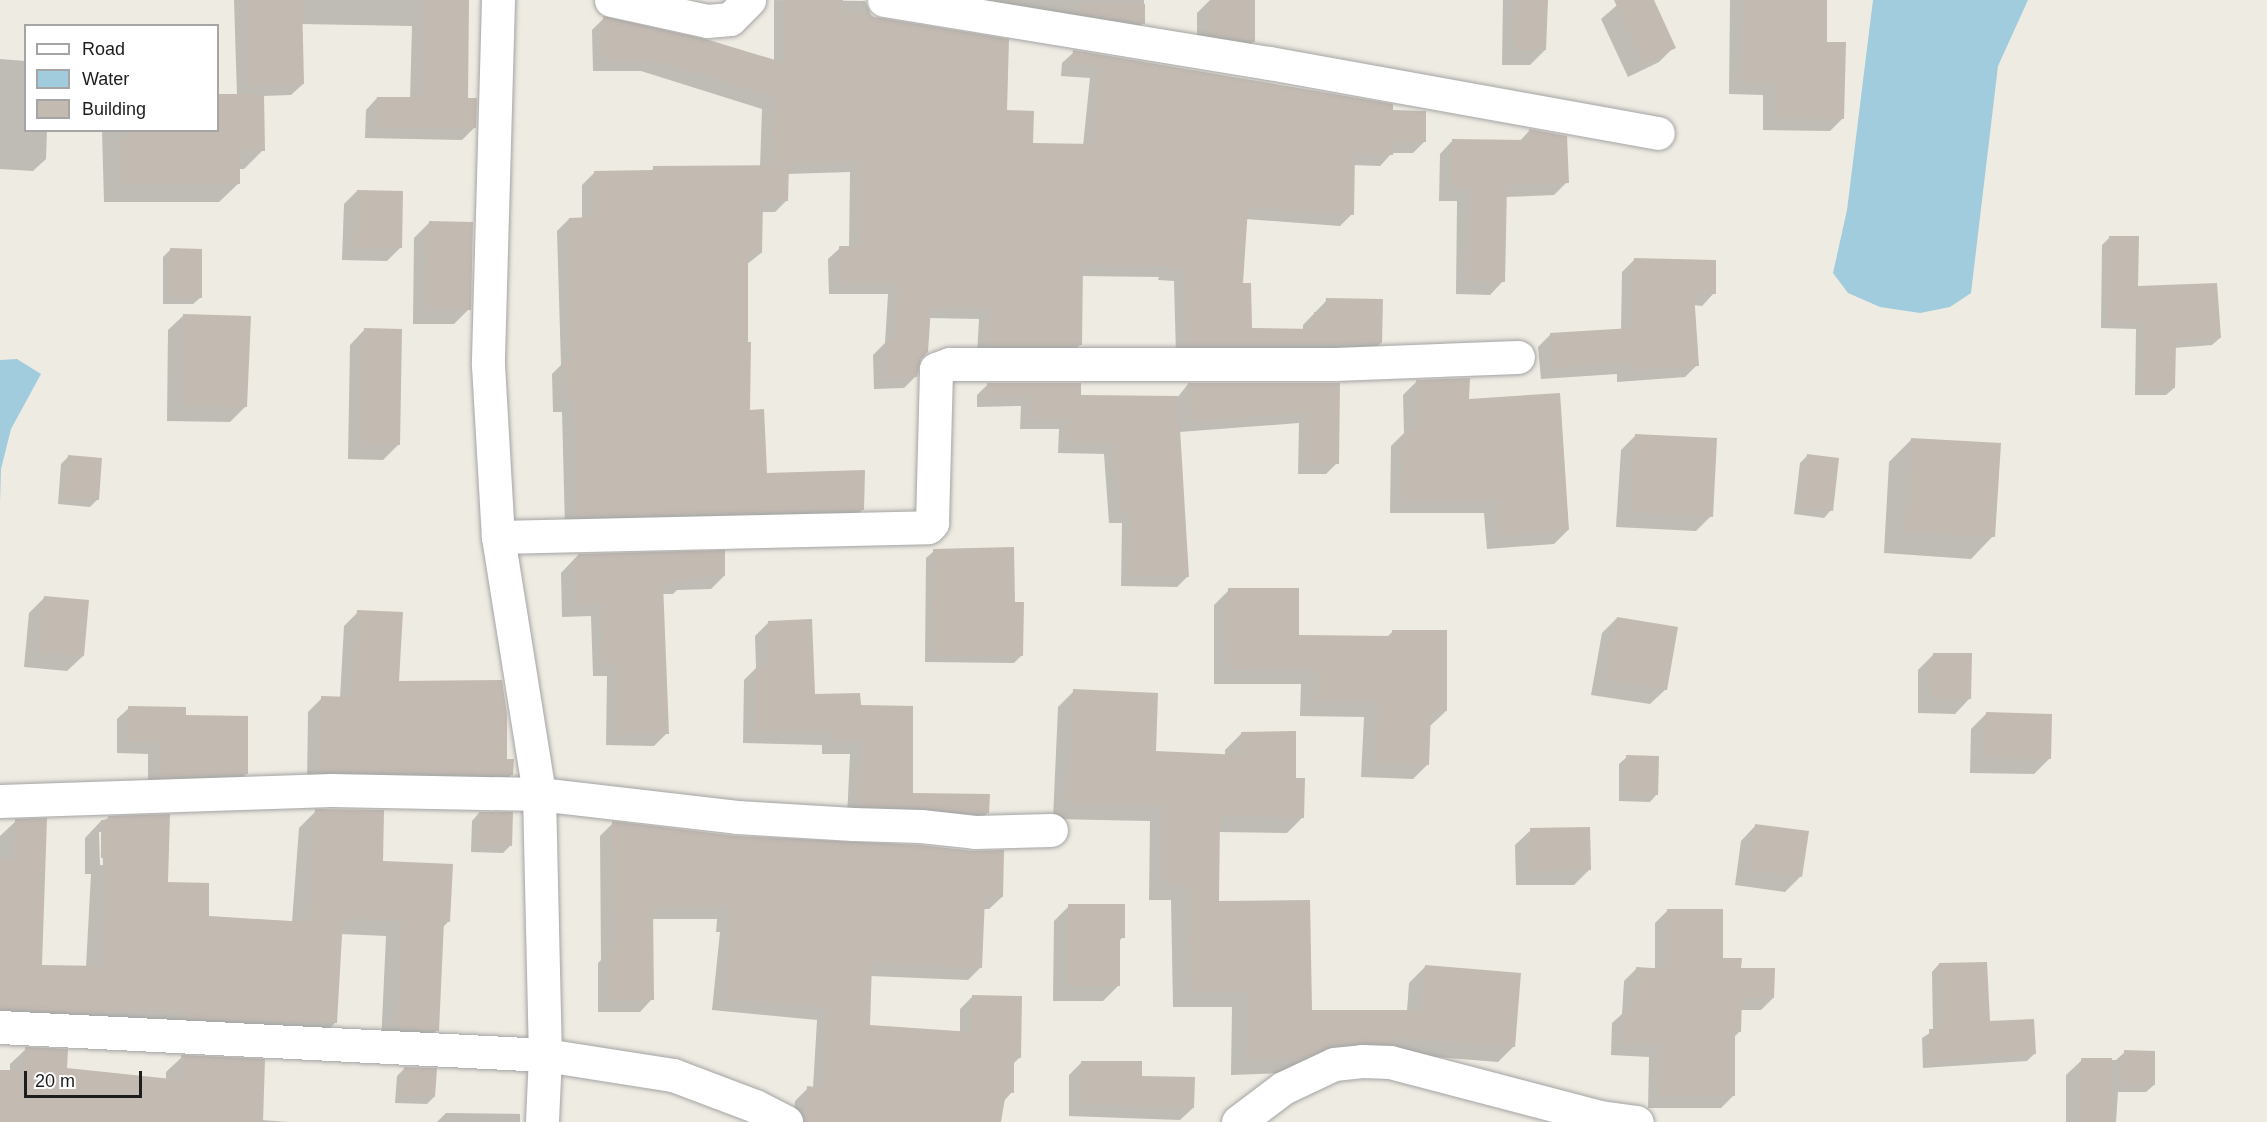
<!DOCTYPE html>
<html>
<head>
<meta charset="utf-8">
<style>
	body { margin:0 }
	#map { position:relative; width:2267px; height:1122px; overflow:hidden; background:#eeebe2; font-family:Arial,sans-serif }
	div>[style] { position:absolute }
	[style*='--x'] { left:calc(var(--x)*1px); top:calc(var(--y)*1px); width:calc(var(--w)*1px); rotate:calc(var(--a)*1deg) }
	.water>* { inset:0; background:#a1ccdd }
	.shadow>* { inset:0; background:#0003 }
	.building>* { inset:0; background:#c3bab2 }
	.roads { filter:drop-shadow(0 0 2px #a4a4a4) drop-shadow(0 0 2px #a4a4a4) }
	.minor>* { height:33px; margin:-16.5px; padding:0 16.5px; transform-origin:16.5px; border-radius:16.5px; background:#fff }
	span { translate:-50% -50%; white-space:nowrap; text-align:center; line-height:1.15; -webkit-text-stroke:5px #fff; paint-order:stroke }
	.legend { position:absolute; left:24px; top:24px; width:195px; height:108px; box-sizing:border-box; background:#fff; border:2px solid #a5a5a5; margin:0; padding:8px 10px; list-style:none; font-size:18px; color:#1d1d1d }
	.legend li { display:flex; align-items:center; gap:12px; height:30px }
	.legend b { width:30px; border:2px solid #a5a5a5 }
	.scale { position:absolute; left:24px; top:1071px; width:118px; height:27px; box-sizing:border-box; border:3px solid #1d1d1d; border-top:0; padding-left:8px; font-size:18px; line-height:21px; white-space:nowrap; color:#1d1d1d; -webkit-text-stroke:4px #fff; paint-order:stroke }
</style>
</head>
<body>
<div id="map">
	<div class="water">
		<i style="clip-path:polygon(1873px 0,2028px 0,1998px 66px,1971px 293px,1950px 307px,1920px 313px,1880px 307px,1848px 293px,1833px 273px,1847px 210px)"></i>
		<i style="clip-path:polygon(17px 359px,41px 374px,11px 429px,1px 469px,0 503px,0 360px)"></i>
	</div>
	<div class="shadow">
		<i style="clip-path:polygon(234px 0,468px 0,466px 100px,474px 128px,462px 140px,365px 138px,366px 110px,377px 98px,410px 99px,412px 26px,301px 24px,303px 84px,291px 95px,263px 96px,263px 150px,244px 169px,239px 169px,239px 183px,219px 202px,104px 202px,102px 130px,218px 130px,218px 96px,237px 96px)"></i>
		<i style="clip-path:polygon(774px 0,865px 1px,871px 15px,1005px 112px,1032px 145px,1083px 146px,1090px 78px,1061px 76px,1062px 63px,1074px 52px,1392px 112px,1424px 142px,1413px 153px,1392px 153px,1380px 166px,1353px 165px,1352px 214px,1340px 226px,1245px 219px,1241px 284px,1251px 329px,1303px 330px,1303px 325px,1327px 300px,1381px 343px,1369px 355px,1176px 356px,1174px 281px,1158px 280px,1159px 277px,1081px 276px,1080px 345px,1068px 356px,977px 356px,979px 319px,929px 318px,916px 376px,904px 388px,874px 389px,873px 355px,885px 343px,888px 294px,829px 294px,828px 259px,840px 248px,849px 248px,850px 172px,787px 174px,787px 200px,775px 212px,762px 212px,761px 253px,746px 265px,748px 411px,765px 475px,863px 509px,851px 521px,565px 528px,562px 412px,553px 412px,552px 374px,561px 365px,557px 231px,569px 219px,582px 219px,582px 185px,594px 173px,650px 172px,654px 168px,760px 167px,762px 109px,641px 71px,593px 71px,592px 30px,604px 18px,774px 61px)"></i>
		<i style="clip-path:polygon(920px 0,1144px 0,1143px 23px,1132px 35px)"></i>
		<i style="clip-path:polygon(1210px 0,1254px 0,1254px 41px,1238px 56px,1197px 49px,1197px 13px)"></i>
		<i style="clip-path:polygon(1503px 0,1546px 0,1545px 50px,1530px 65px,1502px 65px)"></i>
		<i style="clip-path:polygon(1623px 0,1652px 0,1674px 47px,1659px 62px,1628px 77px,1601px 19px)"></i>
		<i style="clip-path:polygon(1730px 0,1826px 0,1825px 43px,1843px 118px,1830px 131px,1763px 130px,1763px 95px,1729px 94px)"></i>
		<i style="clip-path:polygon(0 59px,26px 61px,26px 130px,47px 130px,46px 159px,33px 171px,0 169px)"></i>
		<i style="clip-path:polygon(1530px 130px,1567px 182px,1554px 195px,1505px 197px,1503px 281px,1490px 295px,1456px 294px,1457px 201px,1439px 201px,1440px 154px,1453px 140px,1519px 142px)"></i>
		<i style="clip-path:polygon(357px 191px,400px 248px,387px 261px,342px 260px,344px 204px)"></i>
		<i style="clip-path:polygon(429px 223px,469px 309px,454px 324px,413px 324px,414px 238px)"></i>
		<i style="clip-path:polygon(2110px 237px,2137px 288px,2220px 338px,2212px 345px,2174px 348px,2174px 388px,2166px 395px,2135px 395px,2136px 329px,2101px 328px,2102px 245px)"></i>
		<i style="clip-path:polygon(170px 250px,201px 297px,193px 304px,163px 304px,163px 257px)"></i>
		<i style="clip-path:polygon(1634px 260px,1714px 293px,1702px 306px,1693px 305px,1697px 365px,1685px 377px,1617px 382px,1617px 374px,1541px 379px,1538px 347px,1551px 334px,1621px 330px,1622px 272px)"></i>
		<i style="clip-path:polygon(184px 315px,245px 407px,230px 422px,167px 421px,168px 330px)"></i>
		<i style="clip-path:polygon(365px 329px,398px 445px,383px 460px,348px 459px,350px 345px)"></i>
		<i style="clip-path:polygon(1417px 381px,1468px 400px,1568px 530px,1554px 544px,1487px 549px,1484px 513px,1390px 513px,1391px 446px,1404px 433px,1403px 395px)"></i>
		<i style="clip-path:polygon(988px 384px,1079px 396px,1177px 398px,1188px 384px,1338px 384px,1337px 463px,1326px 474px,1298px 474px,1299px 423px,1179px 432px,1188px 576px,1177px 587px,1121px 586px,1122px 523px,1109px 523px,1104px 454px,1058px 453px,1059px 429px,1020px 429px,1021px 406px,977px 407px,977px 395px)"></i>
		<i style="clip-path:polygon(1636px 435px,1711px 516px,1696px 531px,1616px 527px,1621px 450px)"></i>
		<i style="clip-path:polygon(1912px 439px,1993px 536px,1971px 559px,1884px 553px,1889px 462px)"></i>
		<i style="clip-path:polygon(1807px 456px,1831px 510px,1824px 518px,1794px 514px,1800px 463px)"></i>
		<i style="clip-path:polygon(68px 457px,98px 499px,90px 507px,58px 504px,61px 464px)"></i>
		<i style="clip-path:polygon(934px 551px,1014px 604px,1021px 656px,1014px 663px,925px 662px,926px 558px)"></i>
		<i style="clip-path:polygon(578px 555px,724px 576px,711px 589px,677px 590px,673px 594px,662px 594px,667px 733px,654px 746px,606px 745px,607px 676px,593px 676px,591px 616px,562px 617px,561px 573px)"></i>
		<i style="clip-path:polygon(1229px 590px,1298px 636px,1386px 638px,1393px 631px,1446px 711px,1430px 726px,1428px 764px,1413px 779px,1361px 777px,1364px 717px,1300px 716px,1301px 684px,1214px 684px,1214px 605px)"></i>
		<i style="clip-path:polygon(45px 597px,83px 656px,67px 671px,24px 667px,29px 613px)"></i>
		<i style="clip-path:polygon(358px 612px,398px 682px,506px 760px,512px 774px,498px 788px,307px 785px,308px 712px,322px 698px,340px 698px,344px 626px)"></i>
		<i style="clip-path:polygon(1617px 618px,1666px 689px,1650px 704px,1591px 695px,1602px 633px)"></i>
		<i style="clip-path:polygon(768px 623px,813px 695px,859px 707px,912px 794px,988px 812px,975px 825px,847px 818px,850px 754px,822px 754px,822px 745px,743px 743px,744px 680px,756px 668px,755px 636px)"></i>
		<i style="clip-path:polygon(1934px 654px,1970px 698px,1955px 714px,1918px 713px,1918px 670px)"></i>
		<i style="clip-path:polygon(1074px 691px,1154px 753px,1225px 756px,1225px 750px,1241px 734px,1295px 779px,1303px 817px,1287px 833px,1218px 832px,1217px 902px,1310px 1012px,1407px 1011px,1409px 983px,1425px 967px,1514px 1046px,1498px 1062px,1385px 1053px,1286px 1073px,1231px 1075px,1232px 1007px,1173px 1007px,1171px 900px,1149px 900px,1150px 821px,1053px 819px,1058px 707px)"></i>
		<i style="clip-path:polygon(129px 708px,247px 773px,235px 785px,148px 788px,148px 754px,117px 753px,117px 719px)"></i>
		<i style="clip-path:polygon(1986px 714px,2049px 759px,2034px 774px,1970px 773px,1971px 729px)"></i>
		<i style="clip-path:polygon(1627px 757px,1657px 794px,1650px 802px,1619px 801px,1619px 764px)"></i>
		<i style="clip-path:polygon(evenodd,316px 811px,382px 862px,449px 921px,442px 928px,437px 1030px,420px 1047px,381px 1044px,386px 936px,340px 934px,335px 1023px,318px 1040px,0 1026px,0 836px,16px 821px,40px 967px,86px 967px,91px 874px,85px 874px,85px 838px,101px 821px,109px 818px,167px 883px,207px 917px,292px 922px,299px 828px,316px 811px,99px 832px,102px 832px,103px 865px,100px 865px,99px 832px)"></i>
		<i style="clip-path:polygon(479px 813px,511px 845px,503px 853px,471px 852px,472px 821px)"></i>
		<i style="clip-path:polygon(613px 823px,1002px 897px,989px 909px,983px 909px,980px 968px,968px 980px,870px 976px,869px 1027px,960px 1033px,960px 1009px,973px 996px,1020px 1057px,1013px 1064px,1012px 1092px,1003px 1102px,999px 1122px,793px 1122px,795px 1101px,808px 1088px,813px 1088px,817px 1020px,712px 1010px,720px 932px,716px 932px,717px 919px,652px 919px,652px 999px,640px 1012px,598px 1012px,598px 963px,601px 960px,600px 836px)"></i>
		<i style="clip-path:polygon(1756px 825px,1800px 877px,1785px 892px,1735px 885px,1741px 841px)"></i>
		<i style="clip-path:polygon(1531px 830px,1590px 869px,1574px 885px,1516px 885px,1515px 845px)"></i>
		<i style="clip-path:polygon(1069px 906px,1123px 937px,1118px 942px,1118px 986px,1103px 1001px,1053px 1001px,1054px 921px)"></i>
		<i style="clip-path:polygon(1667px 911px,1721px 959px,1740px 969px,1773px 998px,1761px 1010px,1740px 1010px,1740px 1031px,1733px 1038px,1733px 1096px,1721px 1108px,1648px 1108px,1649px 1057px,1611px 1055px,1612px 1023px,1622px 1014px,1624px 981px,1637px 968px,1655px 970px,1655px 923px)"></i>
		<i style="clip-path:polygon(1939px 964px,1989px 1022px,2034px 1054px,2027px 1061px,1923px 1068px,1922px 1038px,1933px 1031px,1932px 972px)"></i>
		<i style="clip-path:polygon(26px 1049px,65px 1069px,166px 1080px,166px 1072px,182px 1057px,262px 1120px,289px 1122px,0 1122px,0 1071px,10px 1071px,10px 1064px)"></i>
		<i style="clip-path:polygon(2125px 1052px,2154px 1085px,2146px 1092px,2118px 1092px,2116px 1122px,2066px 1122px,2066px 1075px,2082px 1060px,2116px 1060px)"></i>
		<i style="clip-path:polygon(1082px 1062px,1141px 1077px,1193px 1108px,1180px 1120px,1069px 1116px,1069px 1075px)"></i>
		<i style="clip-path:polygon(405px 1068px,434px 1097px,427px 1104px,395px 1103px,397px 1076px)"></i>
		<i style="clip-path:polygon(446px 1113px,520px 1114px,520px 1122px,437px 1122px)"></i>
	</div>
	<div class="building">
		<i style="clip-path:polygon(246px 0,302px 0,304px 84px,248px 86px)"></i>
		<i style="clip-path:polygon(423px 0,469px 0,468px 98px,477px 98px,476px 128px,376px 127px,377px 97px,421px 97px)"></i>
		<i style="clip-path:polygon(785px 0,843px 0,843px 13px,868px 13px,868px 16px,1009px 39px,1007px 110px,1034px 111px,1033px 143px,1093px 144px,1101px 67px,1072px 64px,1073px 50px,1393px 104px,1393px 110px,1426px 111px,1426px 142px,1394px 142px,1393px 155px,1355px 153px,1354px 215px,1248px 207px,1243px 283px,1251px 283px,1252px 328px,1313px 329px,1314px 312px,1325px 313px,1326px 298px,1383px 299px,1382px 343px,1187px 345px,1185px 270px,1169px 269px,1170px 266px,1083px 265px,1082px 345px,988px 345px,990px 308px,931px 307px,928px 352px,921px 359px,917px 377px,885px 378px,885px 342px,895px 341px,899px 283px,840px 283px,839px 246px,860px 246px,861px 161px,771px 164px,773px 97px,654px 60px,604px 60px,603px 16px,709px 40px,785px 63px)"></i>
		<i style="clip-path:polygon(1211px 0,1255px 0,1255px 42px,1211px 35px)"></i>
		<i style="clip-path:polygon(1517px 0,1548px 0,1546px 50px,1516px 50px)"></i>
		<i style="clip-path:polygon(1614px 0,1654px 0,1676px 48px,1643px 63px)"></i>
		<i style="clip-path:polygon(1743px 0,1827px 0,1827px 42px,1846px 42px,1844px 119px,1775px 118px,1775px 83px,1741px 82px)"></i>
		<i style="clip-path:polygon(1077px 3px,1145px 4px,1145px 24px,1077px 13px)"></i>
		<i style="clip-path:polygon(218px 94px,264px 94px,265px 151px,240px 150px,240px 184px,123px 183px,121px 139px,128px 139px,128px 130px,218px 130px)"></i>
		<i style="clip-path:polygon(1529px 129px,1567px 136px,1569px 183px,1507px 185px,1505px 282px,1469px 281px,1470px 188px,1452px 188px,1452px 139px,1530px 140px)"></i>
		<i style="clip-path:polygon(789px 165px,788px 201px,763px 201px,762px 253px,748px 253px,748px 342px,751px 342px,750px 410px,764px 409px,767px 473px,865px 470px,864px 510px,576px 516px,574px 400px,565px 401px,564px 360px,572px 360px,569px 218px,594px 217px,594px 171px,653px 170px,653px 166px)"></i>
		<i style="clip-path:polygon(357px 190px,403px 191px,402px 248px,354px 248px)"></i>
		<i style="clip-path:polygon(429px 221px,473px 222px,471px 310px,427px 309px)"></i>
		<i style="clip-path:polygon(2109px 236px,2139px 236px,2138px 286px,2217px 283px,2221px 338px,2176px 341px,2175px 388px,2142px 388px,2143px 322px,2108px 321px)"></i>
		<i style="clip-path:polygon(170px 248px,202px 249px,202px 298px,170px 297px)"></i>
		<i style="clip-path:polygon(1634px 258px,1716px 260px,1716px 294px,1694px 293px,1699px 366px,1629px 370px,1629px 362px,1552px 368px,1550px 333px,1632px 328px)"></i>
		<i style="clip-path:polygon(183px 314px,251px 316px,247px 407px,182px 406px)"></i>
		<i style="clip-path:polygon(364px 328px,402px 329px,400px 445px,362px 445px)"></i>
		<i style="clip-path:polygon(1470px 378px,1469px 399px,1560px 393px,1569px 530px,1500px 536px,1497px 500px,1403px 500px,1405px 430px,1417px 429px,1416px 380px)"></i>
		<i style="clip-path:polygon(987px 383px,1081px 383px,1081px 395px,1178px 396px,1189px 577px,1131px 576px,1132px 513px,1120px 513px,1115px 443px,1068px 443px,1069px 419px,1030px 418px,1031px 396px,987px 397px)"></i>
		<i style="clip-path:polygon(1188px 383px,1340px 383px,1339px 464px,1308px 463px,1309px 413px,1189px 422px)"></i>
		<i style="clip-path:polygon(1635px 434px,1717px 438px,1713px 517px,1631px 512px)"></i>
		<i style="clip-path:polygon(1911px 438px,2001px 443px,1995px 537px,1905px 532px)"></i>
		<i style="clip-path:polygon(1807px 454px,1839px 458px,1833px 511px,1800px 507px)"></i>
		<i style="clip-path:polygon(68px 455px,102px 458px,99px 500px,65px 498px)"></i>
		<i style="clip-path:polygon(1014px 547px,1015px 602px,1024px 602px,1023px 656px,931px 655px,933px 549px)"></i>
		<i style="clip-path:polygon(725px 550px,725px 576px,687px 578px,687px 581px,663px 583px,669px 734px,618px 733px,619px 664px,605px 664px,603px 604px,575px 604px,574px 559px,578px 558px,578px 554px)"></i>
		<i style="clip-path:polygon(1228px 588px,1299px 588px,1299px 635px,1392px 636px,1392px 630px,1447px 630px,1447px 711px,1431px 711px,1429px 765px,1376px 762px,1379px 702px,1315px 701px,1316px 669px,1229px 670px)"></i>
		<i style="clip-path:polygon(44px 596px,89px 600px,84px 656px,39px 652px)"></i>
		<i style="clip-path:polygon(357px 610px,403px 612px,399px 681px,502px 680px,507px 714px,507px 759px,514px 759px,513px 775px,320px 772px,321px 696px,352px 697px)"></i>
		<i style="clip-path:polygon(1617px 617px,1678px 627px,1667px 690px,1606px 680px)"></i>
		<i style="clip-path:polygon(812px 619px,815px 694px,860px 693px,861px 705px,913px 706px,913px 793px,990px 794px,989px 813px,860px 805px,862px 741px,834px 741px,834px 732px,756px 731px,756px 666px,769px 666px,768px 621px)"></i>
		<i style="clip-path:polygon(1933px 653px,1972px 653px,1971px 699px,1932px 698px)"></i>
		<i style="clip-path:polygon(1073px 689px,1158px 693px,1156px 751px,1241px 755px,1241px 732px,1296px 731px,1296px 778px,1305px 778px,1304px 818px,1220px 816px,1219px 901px,1310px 900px,1312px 1010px,1421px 1010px,1425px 965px,1521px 973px,1515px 1047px,1396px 1037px,1396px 1044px,1360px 1042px,1332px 1045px,1303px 1058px,1246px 1060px,1248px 992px,1189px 992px,1187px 885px,1165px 885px,1165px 806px,1068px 804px)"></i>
		<i style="clip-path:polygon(128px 706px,186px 707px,186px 715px,248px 716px,248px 774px,159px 777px,159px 742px,128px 742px)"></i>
		<i style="clip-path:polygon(1986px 712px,2052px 714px,2051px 759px,1985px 758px)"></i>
		<i style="clip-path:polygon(1626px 755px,1659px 756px,1658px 795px,1625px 794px)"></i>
		<i style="clip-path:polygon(315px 809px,384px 810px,383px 861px,453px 864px,450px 922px,444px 921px,439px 1031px,397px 1027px,402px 920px,343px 918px,337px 1023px,182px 1018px,182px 1012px,152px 1010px,70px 1012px,0 1008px,0 859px,14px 859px,15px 819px,47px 818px,42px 965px,103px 966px,102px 919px,105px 919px,107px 858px,101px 858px,101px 820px,108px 820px,108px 816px,170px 814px,168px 882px,209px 883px,209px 916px,307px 922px)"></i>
		<i style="clip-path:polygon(479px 812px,513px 812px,512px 846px,478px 845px)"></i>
		<i style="clip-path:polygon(612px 821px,736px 836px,920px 845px,973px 851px,1004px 850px,1003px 897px,985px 897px,982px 968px,872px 963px,870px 1025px,972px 1032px,972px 995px,1022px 996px,1021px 1058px,1014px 1057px,1014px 1093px,1006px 1092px,1001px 1122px,805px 1122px,807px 1086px,824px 1088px,829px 1008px,724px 998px,732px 920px,728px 920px,729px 907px,653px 907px,654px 1000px,610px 1000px,610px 949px,613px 949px)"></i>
		<i style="clip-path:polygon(1755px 824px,1809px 831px,1802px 877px,1749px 870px)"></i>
		<i style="clip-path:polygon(1590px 827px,1591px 870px,1530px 871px,1530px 828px)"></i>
		<i style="clip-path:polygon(1068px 904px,1125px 904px,1125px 938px,1120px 938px,1120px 986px,1068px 986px)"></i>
		<i style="clip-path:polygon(1667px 909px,1723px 909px,1723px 958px,1742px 958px,1741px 968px,1775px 968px,1774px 998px,1742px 998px,1741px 1032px,1735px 1032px,1735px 1096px,1660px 1096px,1661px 1045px,1622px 1043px,1624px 1009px,1633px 1010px,1636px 967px,1667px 969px)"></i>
		<i style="clip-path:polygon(1987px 962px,1990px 1021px,2034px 1019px,2036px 1054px,1930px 1061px,1929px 1029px,1940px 1029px,1939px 963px)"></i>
		<i style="clip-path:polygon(25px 1047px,68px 1049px,67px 1068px,181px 1080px,181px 1055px,265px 1059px,263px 1122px,0 1122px,0 1070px,24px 1070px)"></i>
		<i style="clip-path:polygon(2124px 1050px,2155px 1051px,2155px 1085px,2123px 1085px)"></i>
		<i style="clip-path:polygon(2081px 1058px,2112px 1058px,2112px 1122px,2081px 1122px)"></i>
		<i style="clip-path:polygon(1081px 1061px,1142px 1061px,1142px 1076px,1195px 1077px,1194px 1108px,1082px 1104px)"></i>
		<i style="clip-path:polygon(404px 1067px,437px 1068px,435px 1097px,402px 1096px)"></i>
	</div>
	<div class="roads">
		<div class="minor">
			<i style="--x:498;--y:0;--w:365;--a:91.6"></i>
			<i style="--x:488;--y:365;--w:172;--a:86.7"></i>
			<i style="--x:498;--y:537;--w:260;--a:80.9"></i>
			<i style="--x:539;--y:794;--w:261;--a:88.7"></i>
			<i style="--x:545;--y:1055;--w:67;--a:92.6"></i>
			<i style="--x:611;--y:0;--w:98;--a:12.3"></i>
			<i style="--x:707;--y:21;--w:23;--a:-5"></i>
			<i style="--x:730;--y:19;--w:27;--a:-45"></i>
			<i style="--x:884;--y:0;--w:390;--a:9.3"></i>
			<i style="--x:1269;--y:63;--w:395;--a:10.2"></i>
			<i style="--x:498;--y:537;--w:430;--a:-1.3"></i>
			<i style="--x:928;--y:527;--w:6;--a:-45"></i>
			<i style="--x:932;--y:523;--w:154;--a:-88.5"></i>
			<i style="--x:936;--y:369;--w:15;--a:-20"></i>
			<i style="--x:950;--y:364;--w:385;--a:0"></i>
			<i style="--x:1335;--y:364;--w:183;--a:-2.2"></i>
			<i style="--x:0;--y:801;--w:331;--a:-1.9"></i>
			<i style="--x:331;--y:790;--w:208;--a:1.1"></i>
			<i style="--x:539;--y:794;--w:199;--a:6.6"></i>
			<i style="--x:737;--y:817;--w:116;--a:3.5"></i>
			<i style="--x:853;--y:824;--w:68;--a:1.7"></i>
			<i style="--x:921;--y:826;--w:54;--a:6.3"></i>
			<i style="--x:975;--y:832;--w:76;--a:-1.5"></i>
			<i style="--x:0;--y:1027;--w:546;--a:2.94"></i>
			<i style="--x:545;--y:1055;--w:130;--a:8.9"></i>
			<i style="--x:673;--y:1075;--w:88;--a:20.7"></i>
			<i style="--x:755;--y:1106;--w:35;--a:27"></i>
			<i style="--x:1238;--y:1122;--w:56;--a:-37.1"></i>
			<i style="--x:1283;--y:1088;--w:56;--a:-25.2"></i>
			<i style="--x:1334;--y:1064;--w:28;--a:-6"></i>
			<i style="--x:1362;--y:1061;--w:28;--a:2"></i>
			<i style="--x:1390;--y:1062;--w:217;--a:14.7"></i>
			<i style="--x:1600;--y:1117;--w:37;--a:8"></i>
		</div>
	</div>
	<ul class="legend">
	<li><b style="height:8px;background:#fff"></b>Road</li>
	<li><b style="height:16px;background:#a1ccdd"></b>Water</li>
	<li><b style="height:16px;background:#c3bab2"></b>Building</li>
	</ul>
	<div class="scale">20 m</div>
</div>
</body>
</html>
